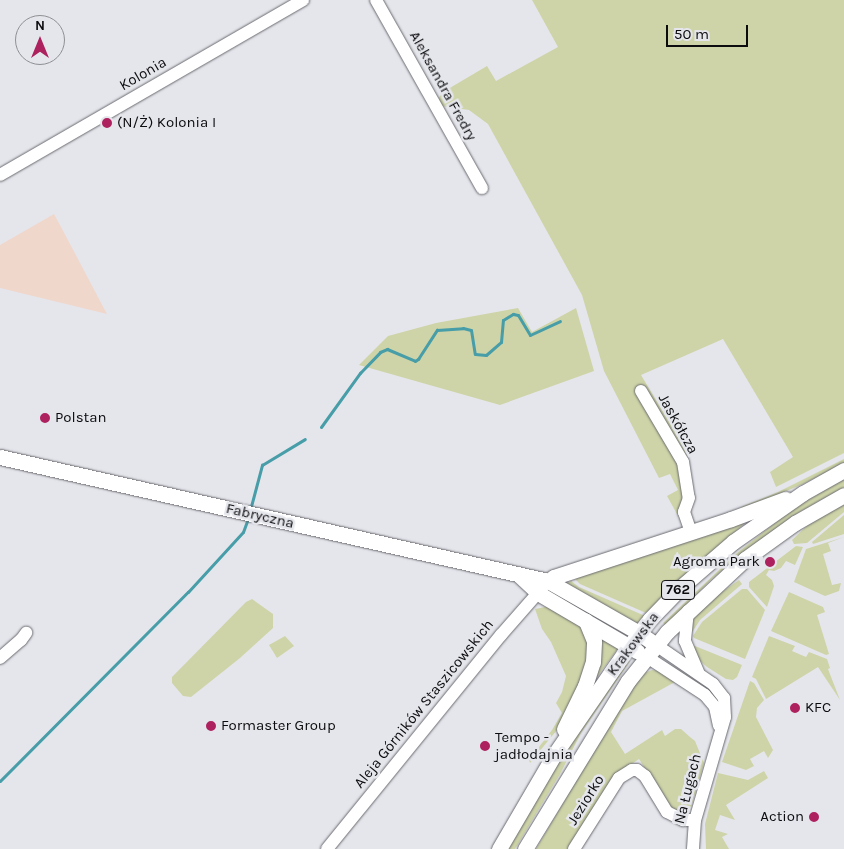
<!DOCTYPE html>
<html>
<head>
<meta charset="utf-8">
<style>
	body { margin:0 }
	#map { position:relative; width:844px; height:849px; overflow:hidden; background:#e5e6ec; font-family:Karla,sans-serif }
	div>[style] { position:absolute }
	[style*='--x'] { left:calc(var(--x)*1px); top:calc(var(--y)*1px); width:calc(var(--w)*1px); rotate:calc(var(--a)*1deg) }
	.industrial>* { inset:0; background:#efd7cc }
	.green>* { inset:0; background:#ced4a7 }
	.stream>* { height:3px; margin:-1.5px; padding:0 1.5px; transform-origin:1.5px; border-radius:1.5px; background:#479da8 }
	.roads { filter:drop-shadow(0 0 1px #696a6f) drop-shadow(0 0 1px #696a6f) }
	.minor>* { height:12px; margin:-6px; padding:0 6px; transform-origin:6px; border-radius:6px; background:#fff }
	.major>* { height:15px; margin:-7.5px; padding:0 7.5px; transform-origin:7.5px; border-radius:7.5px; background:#fff }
	.dots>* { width:14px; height:14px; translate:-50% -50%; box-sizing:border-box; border:2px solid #e5e6ec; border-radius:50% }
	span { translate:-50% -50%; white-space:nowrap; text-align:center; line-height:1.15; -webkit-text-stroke:5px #e5e6ec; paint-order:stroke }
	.shield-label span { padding:1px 4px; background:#e5e6ec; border:1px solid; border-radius:4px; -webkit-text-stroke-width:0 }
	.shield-label { font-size:14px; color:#0c0c0e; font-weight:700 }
	.street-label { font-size:15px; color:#0c0c0e }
	.poi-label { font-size:15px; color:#0c0c0e }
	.left { translate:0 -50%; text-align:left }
	.right { translate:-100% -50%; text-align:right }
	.north { position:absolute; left:15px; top:15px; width:50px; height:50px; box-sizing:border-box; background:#e5e6ec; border:1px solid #8e8f93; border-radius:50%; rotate:0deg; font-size:14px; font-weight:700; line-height:20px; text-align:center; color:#0c0c0e }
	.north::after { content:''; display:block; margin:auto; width:18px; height:22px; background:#ad215f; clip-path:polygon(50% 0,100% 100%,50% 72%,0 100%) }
	.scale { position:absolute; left:666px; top:25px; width:82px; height:22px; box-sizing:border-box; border:2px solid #0c0c0e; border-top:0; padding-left:6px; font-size:15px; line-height:18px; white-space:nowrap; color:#0c0c0e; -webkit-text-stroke:4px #e5e6ec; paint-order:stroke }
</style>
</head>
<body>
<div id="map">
	<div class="industrial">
		<i style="clip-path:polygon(54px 214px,59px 223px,107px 314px,0 288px,0 245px)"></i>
	</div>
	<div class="green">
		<i style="clip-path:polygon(532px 0,844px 0,844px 453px,776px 487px,770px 472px,793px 457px,723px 339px,641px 375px,683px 445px,687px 456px,681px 459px,686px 493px,680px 517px,677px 514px,667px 496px,678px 490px,670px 474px,659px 478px,604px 371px,582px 295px,488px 124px,469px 110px,441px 106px,438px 99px,443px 92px,487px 66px,496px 81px,558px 47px)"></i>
		<i style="clip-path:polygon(518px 308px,532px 332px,576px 308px,594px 371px,500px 405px,359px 365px,388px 336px,436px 323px)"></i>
		<i style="clip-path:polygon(844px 459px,844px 463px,803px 484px,744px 509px,741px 507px,778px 492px)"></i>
		<i style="clip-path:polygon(844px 479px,844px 487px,798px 513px,747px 550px,713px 578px,665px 625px,663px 623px,737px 553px,794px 508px)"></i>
		<i style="clip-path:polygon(844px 503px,844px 512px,807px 543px,794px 544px,792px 540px,811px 522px)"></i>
		<i style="clip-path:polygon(844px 515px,844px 534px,813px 544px,812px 542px)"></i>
		<i style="clip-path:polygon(746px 522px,646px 613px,580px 584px,575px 579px,620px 561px)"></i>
		<i style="clip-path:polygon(844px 537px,828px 543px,831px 551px,823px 554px,832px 585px,841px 583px,839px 591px,825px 596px,794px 582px,806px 549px)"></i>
		<i style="clip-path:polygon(796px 546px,803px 547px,795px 565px,786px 561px,781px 568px,774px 571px,769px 570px,766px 575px,772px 580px,774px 586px,767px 607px,749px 587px,749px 582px)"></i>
		<i style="clip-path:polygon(739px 580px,742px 584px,700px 620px,689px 637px,693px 619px,697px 612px,709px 601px)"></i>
		<i style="clip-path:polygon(571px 581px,579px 587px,645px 616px,637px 625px,567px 583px)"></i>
		<i style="clip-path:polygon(742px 589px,747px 589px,765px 610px,745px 659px,694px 638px,693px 636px,702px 622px)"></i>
		<i style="clip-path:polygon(789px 592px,823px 607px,825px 612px,817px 615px,829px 654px,826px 655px,771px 631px)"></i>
		<i style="clip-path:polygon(252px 599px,273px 614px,273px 628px,240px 658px,191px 697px,183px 696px,172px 683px,172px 677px,246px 602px)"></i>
		<i style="clip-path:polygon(545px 607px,551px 608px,578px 623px,587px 635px,590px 658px,561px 725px,530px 763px,529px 760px,552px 730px,562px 713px,556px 703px,562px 692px,566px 676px,551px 642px,542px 629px,535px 609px)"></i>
		<i style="clip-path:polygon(285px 636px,294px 646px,277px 658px,269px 645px)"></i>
		<i style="clip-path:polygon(769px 636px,795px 646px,792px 651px,806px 657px,809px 652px,827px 659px,830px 668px,828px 669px,840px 700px,818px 667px,766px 699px,756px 679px,752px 677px)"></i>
		<i style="clip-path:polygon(600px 637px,619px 647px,597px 677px,599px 663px)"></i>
		<i style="clip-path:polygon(690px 644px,742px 665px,737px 677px,733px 680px,726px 679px,707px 667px,699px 660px)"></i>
		<i style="clip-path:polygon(630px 658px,630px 661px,581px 733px,560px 774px,515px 849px,507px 849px,582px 723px)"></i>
		<i style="clip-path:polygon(652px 670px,659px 671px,675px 682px,622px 711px,611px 732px,625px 754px,662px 730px,665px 736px,675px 729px,681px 729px,690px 737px,695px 741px,704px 763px,691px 807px,682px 813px,670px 807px,639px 759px,614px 776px,567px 849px,536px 849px,628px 692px,642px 674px)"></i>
		<i style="clip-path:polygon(750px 681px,754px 683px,764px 700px,757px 708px,756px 717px,773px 750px,768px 758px,764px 751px,750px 759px,754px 766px,746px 770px,722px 762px)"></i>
		<i style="clip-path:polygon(764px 771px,768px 778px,726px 805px,735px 820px,720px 815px,715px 830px,728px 834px,722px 837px,729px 849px,706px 849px,705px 824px,718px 773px,748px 780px)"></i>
	</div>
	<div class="stream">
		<i style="--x:321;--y:427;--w:67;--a:-54.2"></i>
		<i style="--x:360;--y:373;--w:29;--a:-46"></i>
		<i style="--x:380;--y:352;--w:8;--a:-23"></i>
		<i style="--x:387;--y:349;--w:30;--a:23"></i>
		<i style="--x:415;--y:361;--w:4;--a:-34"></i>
		<i style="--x:418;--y:359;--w:35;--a:-57"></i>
		<i style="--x:437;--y:330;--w:26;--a:-4"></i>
		<i style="--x:463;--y:328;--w:8;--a:14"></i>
		<i style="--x:471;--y:330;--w:24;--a:81"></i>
		<i style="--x:475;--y:354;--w:11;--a:5"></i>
		<i style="--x:486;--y:355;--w:20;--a:-41"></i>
		<i style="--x:501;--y:342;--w:22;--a:-85"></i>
		<i style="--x:503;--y:320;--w:12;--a:-31"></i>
		<i style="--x:513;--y:314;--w:5;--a:11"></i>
		<i style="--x:518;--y:315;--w:23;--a:59"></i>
		<i style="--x:530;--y:335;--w:33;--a:-25"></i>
		<i style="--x:250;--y:510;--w:47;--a:-75.1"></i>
		<i style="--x:262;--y:465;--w:50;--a:-31.2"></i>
		<i style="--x:0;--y:781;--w:267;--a:-45.2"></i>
		<i style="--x:188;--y:592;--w:81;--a:-47.5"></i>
		<i style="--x:243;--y:532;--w:15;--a:-70"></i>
	</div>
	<div class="roads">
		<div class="minor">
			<i style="--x:376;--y:0;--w:216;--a:60.6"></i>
			<i style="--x:0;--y:175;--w:350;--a:-30"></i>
			<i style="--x:641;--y:391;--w:82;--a:59.4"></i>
			<i style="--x:683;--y:462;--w:36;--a:81"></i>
			<i style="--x:689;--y:498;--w:15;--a:110"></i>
			<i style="--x:684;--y:512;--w:21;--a:71"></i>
			<i style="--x:688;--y:611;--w:30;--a:96"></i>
			<i style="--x:685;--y:641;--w:34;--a:67"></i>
			<i style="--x:656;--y:645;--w:69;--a:34.4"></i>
			<i style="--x:713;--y:684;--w:18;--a:52"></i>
			<i style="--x:724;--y:698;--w:19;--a:87"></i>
			<i style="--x:725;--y:717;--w:107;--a:106.2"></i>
			<i style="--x:695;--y:820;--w:29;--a:94"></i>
			<i style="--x:647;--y:657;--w:69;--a:33.2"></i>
			<i style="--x:705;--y:695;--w:16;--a:50"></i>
			<i style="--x:715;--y:707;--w:19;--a:78"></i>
			<i style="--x:0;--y:658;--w:28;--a:-41"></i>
			<i style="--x:21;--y:640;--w:9;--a:-54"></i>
			<i style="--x:327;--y:849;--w:276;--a:-50.9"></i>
			<i style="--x:501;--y:635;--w:64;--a:-48.8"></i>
			<i style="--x:574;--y:849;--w:84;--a:-57.6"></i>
			<i style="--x:619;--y:778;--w:15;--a:-32"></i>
			<i style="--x:632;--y:770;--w:5;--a:0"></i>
			<i style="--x:637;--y:770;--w:10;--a:37"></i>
			<i style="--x:645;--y:776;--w:42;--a:58.6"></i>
			<i style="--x:667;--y:812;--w:18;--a:27"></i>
			<i style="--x:683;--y:820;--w:12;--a:0"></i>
		</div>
		<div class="major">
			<i style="--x:0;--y:457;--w:562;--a:12.75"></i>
			<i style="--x:548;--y:581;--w:105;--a:29.7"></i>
			<i style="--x:639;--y:633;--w:21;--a:35"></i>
			<i style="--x:520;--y:576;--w:25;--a:43"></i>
			<i style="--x:538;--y:593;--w:115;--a:30.4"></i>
			<i style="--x:548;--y:581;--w:7;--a:-34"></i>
			<i style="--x:554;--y:577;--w:186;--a:-18.1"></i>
			<i style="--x:731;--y:519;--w:58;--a:-20.3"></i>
			<i style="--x:564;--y:729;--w:48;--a:-64"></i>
			<i style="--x:585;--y:686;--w:25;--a:-72"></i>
			<i style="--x:593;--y:662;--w:21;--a:-87"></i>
			<i style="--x:594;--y:641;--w:22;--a:-112"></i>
			<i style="--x:499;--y:849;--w:109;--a:-59.7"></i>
			<i style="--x:554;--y:755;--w:132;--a:-55.5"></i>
			<i style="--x:629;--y:646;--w:34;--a:-52"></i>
			<i style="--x:650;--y:619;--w:45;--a:-45.9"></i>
			<i style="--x:681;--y:587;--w:69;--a:-40.9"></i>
			<i style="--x:733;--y:542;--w:85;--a:-35"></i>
			<i style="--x:803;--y:493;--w:47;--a:-29.3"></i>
			<i style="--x:525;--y:849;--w:197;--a:-58.5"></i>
			<i style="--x:628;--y:681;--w:63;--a:-51.5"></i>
			<i style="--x:667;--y:632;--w:107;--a:-43.1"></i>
			<i style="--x:745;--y:559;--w:62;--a:-35.8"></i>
			<i style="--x:795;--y:523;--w:56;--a:-29.7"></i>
		</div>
	</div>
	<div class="dots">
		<i style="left:107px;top:123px;background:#ad215f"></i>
		<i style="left:45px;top:418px;background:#ad215f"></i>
		<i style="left:770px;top:562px;background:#ad215f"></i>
		<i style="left:795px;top:708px;background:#ad215f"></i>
		<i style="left:211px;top:726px;background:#ad215f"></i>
		<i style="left:485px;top:746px;background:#ad215f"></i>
		<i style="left:814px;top:817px;background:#ad215f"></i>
	</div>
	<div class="shield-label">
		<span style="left:678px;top:590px">762</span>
	</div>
	<div class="street-label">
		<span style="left:143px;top:74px;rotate:-30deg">Kolonia</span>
		<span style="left:443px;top:86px;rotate:61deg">Aleksandra Fredry</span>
		<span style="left:678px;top:424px;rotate:61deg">Jaskółcza</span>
		<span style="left:260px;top:516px;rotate:13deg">Fabryczna</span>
		<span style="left:633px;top:644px;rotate:-53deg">Krakowska</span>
		<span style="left:424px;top:704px;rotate:-51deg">Aleja Górników Staszicowskich</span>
		<span style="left:688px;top:789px;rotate:-76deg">Na Ługach</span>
		<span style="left:586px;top:800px;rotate:-58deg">Jeziorko</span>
	</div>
	<div class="poi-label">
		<span class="left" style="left:117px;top:123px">(N/Ż) Kolonia I</span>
		<span class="left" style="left:55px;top:418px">Polstan</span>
		<span class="right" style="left:760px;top:562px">Agroma Park</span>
		<span class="left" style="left:805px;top:708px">KFC</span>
		<span class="left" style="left:221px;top:726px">Formaster Group</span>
		<span class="left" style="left:495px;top:746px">Tempo -<br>jadłodajnia</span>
		<span class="right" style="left:804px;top:817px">Action</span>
	</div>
	<div class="north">N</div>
	<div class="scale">50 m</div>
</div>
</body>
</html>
